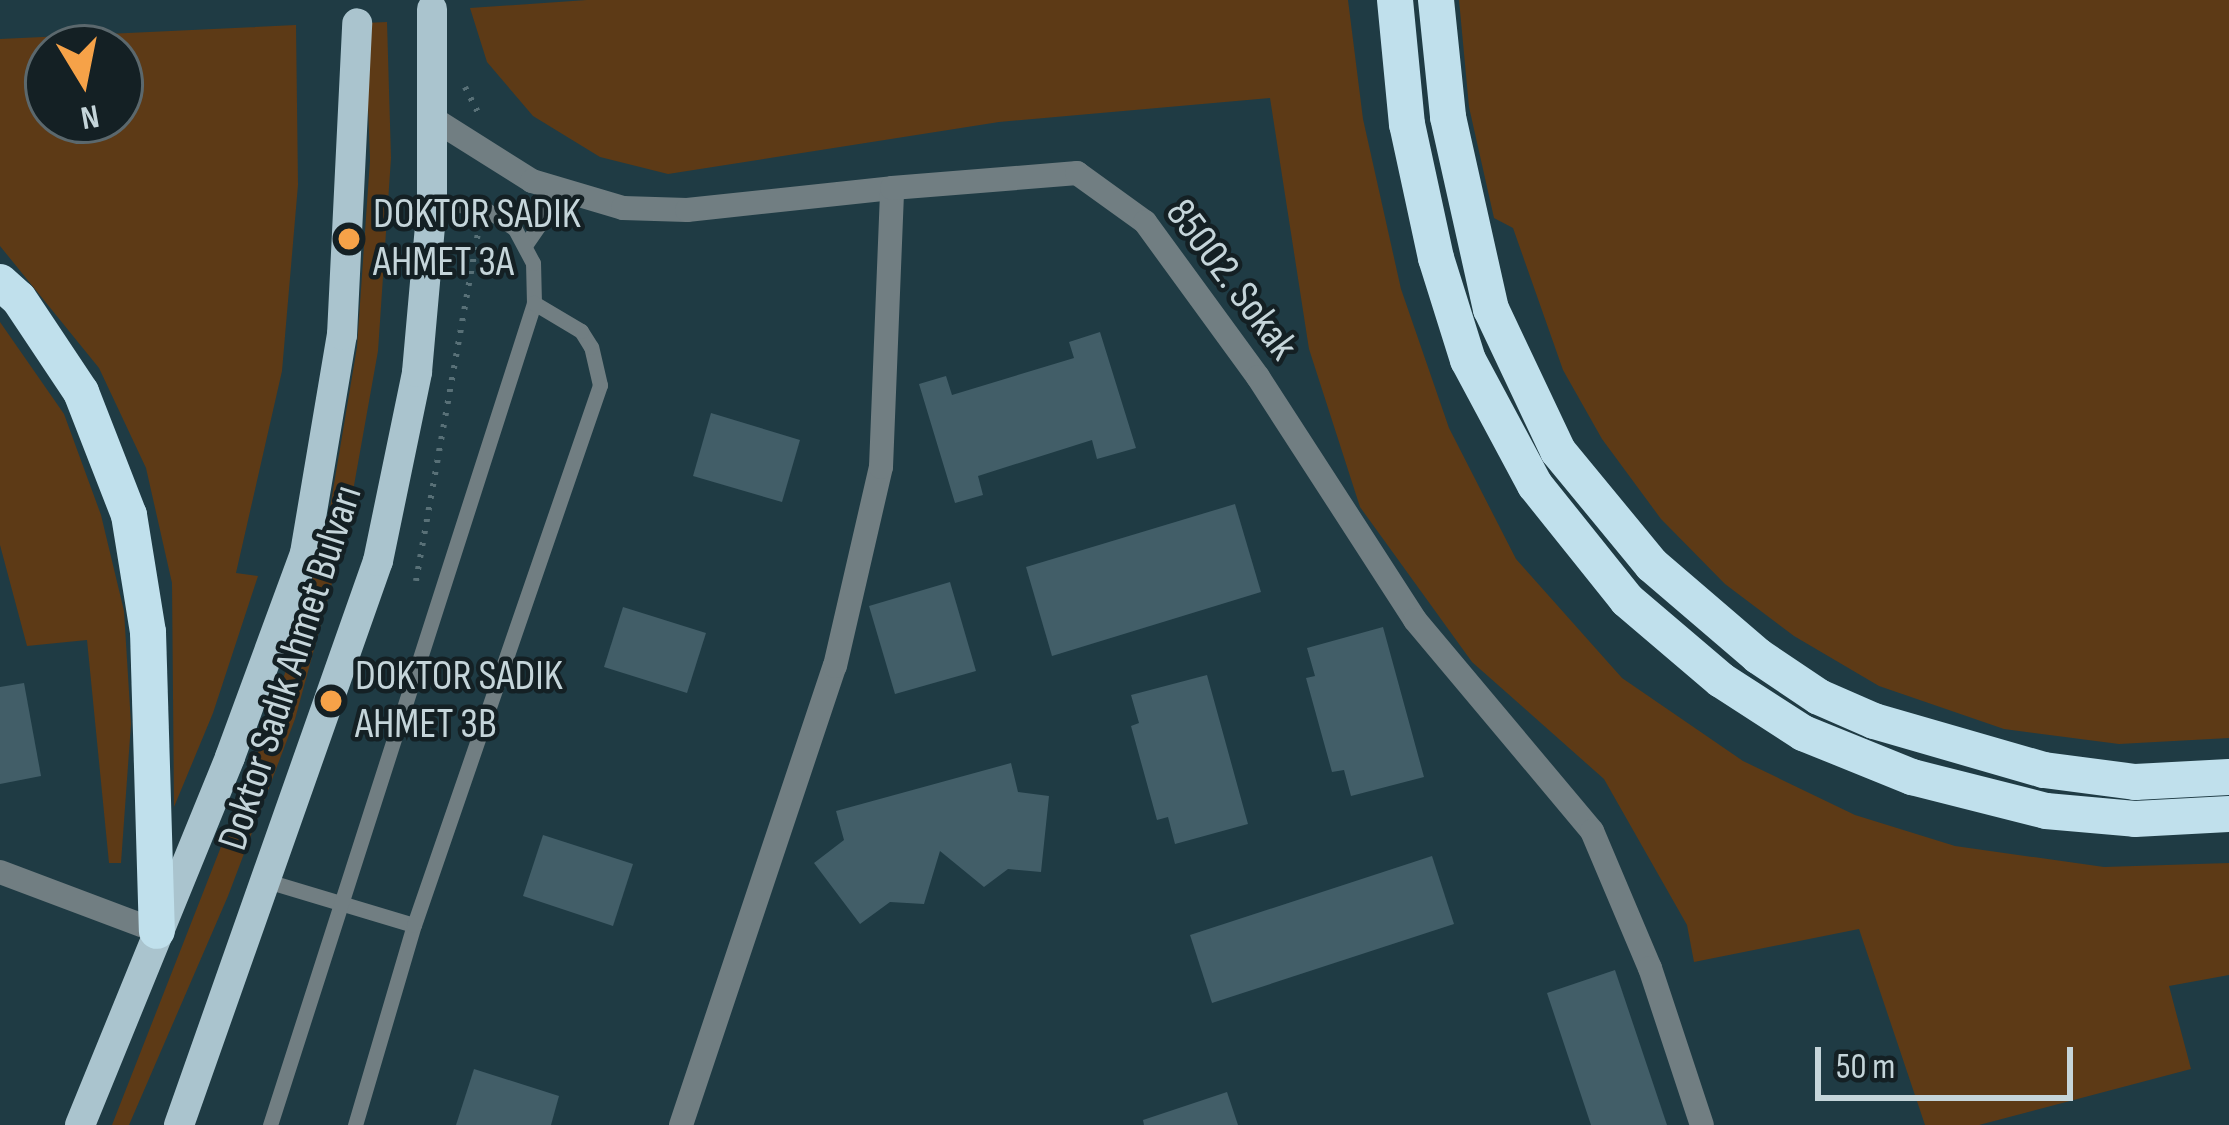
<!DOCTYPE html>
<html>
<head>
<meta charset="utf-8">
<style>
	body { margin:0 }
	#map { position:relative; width:2229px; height:1125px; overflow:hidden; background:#1f3b44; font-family:"Sofia Sans Condensed",sans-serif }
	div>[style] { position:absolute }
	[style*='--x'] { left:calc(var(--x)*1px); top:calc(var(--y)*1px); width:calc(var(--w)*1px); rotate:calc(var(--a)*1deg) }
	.green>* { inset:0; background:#5d3a16 }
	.building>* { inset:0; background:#425e68 }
	.path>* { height:6px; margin-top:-3px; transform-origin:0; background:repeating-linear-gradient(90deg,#587077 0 3px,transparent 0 12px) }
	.service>* { height:15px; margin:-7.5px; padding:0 7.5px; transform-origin:7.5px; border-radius:7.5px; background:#717e82 }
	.minor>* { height:24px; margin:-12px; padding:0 12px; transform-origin:12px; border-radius:12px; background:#717e82 }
	.tertiary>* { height:24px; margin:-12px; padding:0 12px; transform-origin:12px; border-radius:12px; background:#717e82 }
	.primary>* { height:30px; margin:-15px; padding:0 15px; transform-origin:15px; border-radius:15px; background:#aac4ce }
	.motorway>* { height:36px; margin:-18px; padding:0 18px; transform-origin:18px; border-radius:18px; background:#c0e0ec }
	.dots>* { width:33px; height:33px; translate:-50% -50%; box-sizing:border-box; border:6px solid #142024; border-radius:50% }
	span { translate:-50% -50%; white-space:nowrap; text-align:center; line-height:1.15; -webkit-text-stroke:9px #142024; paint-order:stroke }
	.poi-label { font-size:42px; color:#c5d5da }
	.left { translate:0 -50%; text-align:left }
	.street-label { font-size:42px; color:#c5d5da }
	.north { position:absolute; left:24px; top:24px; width:120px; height:120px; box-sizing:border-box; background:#142024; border:3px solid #5b686d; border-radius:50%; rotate:170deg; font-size:33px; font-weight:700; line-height:48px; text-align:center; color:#c5d5da }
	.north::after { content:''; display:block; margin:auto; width:42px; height:54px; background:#f6a248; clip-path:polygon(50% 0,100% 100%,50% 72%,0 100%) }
	.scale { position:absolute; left:1815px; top:1047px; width:258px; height:54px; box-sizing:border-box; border:6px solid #c5d5da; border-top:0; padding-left:15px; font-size:36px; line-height:42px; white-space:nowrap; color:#c5d5da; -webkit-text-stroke:9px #142024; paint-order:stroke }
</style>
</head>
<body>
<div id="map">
	<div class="green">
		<i style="clip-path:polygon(587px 0,1348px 0,1363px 119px,1401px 289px,1449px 428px,1516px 559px,1622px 678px,1743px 761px,1855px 815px,1955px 846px,2104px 867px,2229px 863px,2229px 975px,2169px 986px,2191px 1069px,1979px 1125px,1925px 1125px,1859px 929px,1694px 962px,1687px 925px,1604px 779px,1472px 662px,1360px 507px,1309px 349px,1270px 98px,999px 122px,668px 174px,600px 157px,533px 116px,487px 62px,470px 8px)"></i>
		<i style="clip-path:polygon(1459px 0,2229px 0,2229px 738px,2119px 744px,2004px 729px,1879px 686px,1794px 636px,1725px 584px,1661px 519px,1602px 439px,1563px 370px,1513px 228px,1494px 218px,1469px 107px)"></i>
		<i style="clip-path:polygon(387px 22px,391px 158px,378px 351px,345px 536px,295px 719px,228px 896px,129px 1125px,112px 1125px,273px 714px,326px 532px,357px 347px,370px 160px,365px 23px)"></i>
		<i style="clip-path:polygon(evenodd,296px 25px,298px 185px,282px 371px,236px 573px,258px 576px,213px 713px,174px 807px,172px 583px,146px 468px,99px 368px,0 246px,0 39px,296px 25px,48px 48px,120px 48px,120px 120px,48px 120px,48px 48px)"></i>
		<i style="clip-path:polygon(0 322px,64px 414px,101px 515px,124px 611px,131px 724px,121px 863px,109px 863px,87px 640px,27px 646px,0 545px)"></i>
	</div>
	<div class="building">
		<i style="clip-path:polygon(1100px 332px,1136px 448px,1097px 459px,1092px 440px,978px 476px,983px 495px,955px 503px,919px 384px,946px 376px,952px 395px,1074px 358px,1069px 342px)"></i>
		<i style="clip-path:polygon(711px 413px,800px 440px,782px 502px,693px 476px)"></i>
		<i style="clip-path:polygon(1235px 504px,1261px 592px,1052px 656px,1026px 567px)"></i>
		<i style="clip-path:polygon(950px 582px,976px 671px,895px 694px,869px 606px)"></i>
		<i style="clip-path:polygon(623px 607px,706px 633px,687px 693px,604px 667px)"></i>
		<i style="clip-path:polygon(1383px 627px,1424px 777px,1351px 796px,1344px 770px,1332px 772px,1306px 678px,1315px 676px,1307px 648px)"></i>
		<i style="clip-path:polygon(1207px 675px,1248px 824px,1175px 844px,1168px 817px,1157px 820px,1131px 726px,1139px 723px,1131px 695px)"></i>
		<i style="clip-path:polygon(24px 683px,41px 776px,0 784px,0 687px)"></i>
		<i style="clip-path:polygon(1011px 763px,1018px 792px,1049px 796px,1041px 872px,1008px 869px,984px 887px,940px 851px,924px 904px,890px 902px,860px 924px,814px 863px,844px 840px,836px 811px)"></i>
		<i style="clip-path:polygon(543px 835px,633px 864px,613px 926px,523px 896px)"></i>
		<i style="clip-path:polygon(1432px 856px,1454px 924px,1212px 1003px,1190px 935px)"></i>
		<i style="clip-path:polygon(1615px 970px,1667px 1125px,1591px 1125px,1547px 993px)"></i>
		<i style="clip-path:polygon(474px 1069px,559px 1096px,551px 1125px,456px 1125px)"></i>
		<i style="clip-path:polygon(1227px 1092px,1238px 1125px,1144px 1125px,1143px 1120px)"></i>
	</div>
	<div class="path">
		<i style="--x:465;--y:87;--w:29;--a:63"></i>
		<i style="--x:416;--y:581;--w:353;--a:-79.9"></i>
	</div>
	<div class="service">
		<i style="--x:526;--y:244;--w:62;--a:-55.5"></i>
		<i style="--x:267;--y:881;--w:153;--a:16.7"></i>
		<i style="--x:270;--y:1125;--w:863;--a:-72.19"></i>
		<i style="--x:534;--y:303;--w:40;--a:-91.4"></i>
		<i style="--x:533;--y:263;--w:38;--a:-118"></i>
		<i style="--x:515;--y:229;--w:40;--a:-146"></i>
		<i style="--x:482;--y:207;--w:50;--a:-175.4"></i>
		<i style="--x:355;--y:1125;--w:209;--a:-73.6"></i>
		<i style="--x:414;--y:925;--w:571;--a:-70.99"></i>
		<i style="--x:600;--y:385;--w:39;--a:-103"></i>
		<i style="--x:591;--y:347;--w:19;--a:-122"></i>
		<i style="--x:581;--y:331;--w:55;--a:-149.2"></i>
	</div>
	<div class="minor">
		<i style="--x:432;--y:118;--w:118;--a:32.2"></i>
		<i style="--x:532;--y:181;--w:95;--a:16.5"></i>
		<i style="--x:623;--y:208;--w:64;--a:1.8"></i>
		<i style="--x:687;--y:210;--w:206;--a:-6.1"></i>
		<i style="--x:681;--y:1125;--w:484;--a:-71.5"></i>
		<i style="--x:835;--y:666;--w:204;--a:-77"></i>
		<i style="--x:881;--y:467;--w:279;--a:-87.7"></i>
		<i style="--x:892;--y:188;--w:186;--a:-4.6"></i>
		<i style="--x:1077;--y:173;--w:84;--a:35.8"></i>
		<i style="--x:1145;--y:222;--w:192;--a:53.9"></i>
		<i style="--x:1258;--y:377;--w:289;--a:57.1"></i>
		<i style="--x:1415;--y:620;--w:275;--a:50"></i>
		<i style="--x:1592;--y:831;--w:149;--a:67.1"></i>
		<i style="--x:1650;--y:968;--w:165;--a:71.7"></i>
	</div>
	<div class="tertiary">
		<i style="--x:0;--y:872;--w:168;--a:20.6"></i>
	</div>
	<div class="primary">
		<i style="--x:80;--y:1125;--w:397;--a:-67.8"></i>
		<i style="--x:230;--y:757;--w:217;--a:-69.8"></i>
		<i style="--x:305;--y:553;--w:221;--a:-80.4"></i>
		<i style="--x:342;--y:335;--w:312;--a:-87.2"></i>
		<i style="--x:179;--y:1125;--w:598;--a:-70.57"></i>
		<i style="--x:378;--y:561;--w:193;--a:-78.3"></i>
		<i style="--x:417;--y:372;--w:170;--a:-84.9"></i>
		<i style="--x:432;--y:203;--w:194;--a:-90"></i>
	</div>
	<div class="motorway">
		<i style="--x:1395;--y:0;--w:125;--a:84.5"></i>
		<i style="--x:1407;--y:124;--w:137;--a:77.8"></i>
		<i style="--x:1436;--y:258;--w:107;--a:72.6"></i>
		<i style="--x:1468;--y:360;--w:142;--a:61.8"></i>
		<i style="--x:1535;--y:485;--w:147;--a:51.3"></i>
		<i style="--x:1627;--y:600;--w:123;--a:40.4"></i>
		<i style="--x:1721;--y:680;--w:98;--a:32.9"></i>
		<i style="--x:1803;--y:733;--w:118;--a:22"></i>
		<i style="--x:1912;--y:777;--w:138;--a:14.2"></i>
		<i style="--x:2046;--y:811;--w:89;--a:5.1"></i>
		<i style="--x:2135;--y:819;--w:94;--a:-3"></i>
		<i style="--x:1436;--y:0;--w:118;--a:84.1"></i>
		<i style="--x:1448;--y:117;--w:197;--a:77.4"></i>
		<i style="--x:1491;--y:309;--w:157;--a:64.7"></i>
		<i style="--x:1558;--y:451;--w:148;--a:50.5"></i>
		<i style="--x:1652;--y:565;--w:140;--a:40.6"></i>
		<i style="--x:1758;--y:656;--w:73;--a:33.9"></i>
		<i style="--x:1819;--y:697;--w:60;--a:23.6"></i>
		<i style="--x:1874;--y:721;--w:177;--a:16.1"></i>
		<i style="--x:2044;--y:770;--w:92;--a:7.5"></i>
		<i style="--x:2135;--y:782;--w:94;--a:-3"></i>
		<i style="--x:0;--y:282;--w:25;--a:42"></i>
		<i style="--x:19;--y:299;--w:112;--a:56.3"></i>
		<i style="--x:81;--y:392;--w:132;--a:68.7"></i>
		<i style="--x:129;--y:515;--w:119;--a:80.8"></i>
		<i style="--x:148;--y:632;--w:299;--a:88.3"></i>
	</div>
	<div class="dots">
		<i style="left:349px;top:239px;background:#f6a248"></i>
		<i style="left:331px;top:701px;background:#f6a248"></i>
	</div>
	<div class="poi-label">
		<span class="left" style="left:373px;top:239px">DOKTOR SADIK<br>AHMET 3A</span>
		<span class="left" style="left:355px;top:701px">DOKTOR SADIK<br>AHMET 3B</span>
	</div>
	<div class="street-label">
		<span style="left:1231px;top:280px;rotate:53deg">85002. Sokak</span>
		<span style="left:291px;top:668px;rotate:-72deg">Doktor Sadık Ahmet Bulvarı</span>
	</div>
	<div class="north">N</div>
	<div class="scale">50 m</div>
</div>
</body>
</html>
